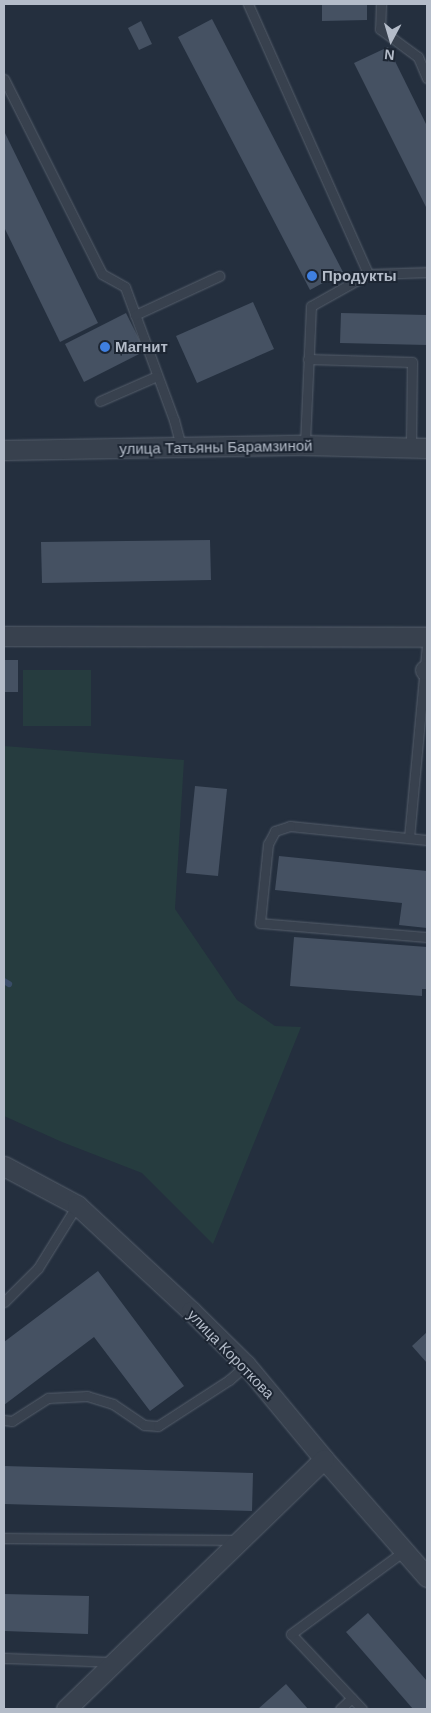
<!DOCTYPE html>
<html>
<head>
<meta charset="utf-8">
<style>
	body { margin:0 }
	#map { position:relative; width:431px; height:1713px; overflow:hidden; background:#242f3e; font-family:Helvetica,sans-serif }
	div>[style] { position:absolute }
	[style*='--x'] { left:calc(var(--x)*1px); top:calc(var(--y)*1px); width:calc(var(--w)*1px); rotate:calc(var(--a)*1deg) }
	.green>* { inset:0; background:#263c3f }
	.stream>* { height:6px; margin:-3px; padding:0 3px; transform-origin:3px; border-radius:3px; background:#394c67 }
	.building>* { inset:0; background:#455162 }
	.roads { filter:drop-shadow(0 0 1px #565f6c) drop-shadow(0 0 1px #565f6c) }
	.service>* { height:9px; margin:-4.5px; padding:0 4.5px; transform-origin:4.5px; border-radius:4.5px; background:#38414e }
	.minor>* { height:19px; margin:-9.5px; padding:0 9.5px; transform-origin:9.5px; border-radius:9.5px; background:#38414e }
	.dots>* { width:14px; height:14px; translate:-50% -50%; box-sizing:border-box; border:2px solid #1d2633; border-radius:50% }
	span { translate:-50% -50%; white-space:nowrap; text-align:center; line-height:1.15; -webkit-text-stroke:4px #1d2633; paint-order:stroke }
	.poi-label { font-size:15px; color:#b4bcc9; font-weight:700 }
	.left { translate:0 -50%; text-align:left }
	.street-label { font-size:15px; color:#b4bcc9 }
	.frame { position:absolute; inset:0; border:5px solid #b4bcc9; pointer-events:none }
	.north { position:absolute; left:366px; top:15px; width:50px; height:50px; -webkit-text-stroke:4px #1d2633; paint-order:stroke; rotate:186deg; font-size:14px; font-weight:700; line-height:20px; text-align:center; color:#b4bcc9 }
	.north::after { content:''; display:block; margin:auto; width:18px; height:22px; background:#b4bcc9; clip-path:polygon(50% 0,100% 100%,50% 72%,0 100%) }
</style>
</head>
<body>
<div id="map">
	<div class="green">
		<i style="clip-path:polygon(23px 670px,91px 670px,91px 726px,23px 726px)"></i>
		<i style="clip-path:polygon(4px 746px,184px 760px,175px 909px,237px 1000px,275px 1026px,301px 1027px,213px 1244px,142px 1173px,62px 1142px,4px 1116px)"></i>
	</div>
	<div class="stream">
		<i style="--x:4;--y:981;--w:6;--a:31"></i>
	</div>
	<div class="building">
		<i style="clip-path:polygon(322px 4px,367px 4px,367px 20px,322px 21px)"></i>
		<i style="clip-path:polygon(212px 19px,343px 272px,310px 290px,178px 37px)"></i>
		<i style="clip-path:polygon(141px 21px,152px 44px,139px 50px,128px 28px)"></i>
		<i style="clip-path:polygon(388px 47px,427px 126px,427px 209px,354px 63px)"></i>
		<i style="clip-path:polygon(4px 131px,98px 323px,60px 342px,4px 227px)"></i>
		<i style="clip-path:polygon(253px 302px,274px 349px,197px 383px,176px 336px)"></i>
		<i style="clip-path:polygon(126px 313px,145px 351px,84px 382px,65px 344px)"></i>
		<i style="clip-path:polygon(341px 313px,427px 315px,427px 345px,340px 343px)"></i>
		<i style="clip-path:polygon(210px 540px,211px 580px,42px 583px,41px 542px)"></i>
		<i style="clip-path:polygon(4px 660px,18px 660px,18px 692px,4px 692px)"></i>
		<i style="clip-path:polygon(195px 786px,227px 789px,218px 876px,186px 873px)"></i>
		<i style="clip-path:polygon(279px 856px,427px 871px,427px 928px,399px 925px,402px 903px,275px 890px)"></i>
		<i style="clip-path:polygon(294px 937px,427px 947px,427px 989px,422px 989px,422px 996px,290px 986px)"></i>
		<i style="clip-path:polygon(98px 1271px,184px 1386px,150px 1411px,94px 1337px,4px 1405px,4px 1342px)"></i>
		<i style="clip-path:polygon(427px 1332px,427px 1363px,412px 1346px)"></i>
		<i style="clip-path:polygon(4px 1466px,253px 1473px,252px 1511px,4px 1504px)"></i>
		<i style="clip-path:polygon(4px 1594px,89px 1596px,88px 1634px,4px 1631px)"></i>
		<i style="clip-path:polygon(368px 1613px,427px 1681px,427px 1709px,413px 1709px,346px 1632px)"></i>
		<i style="clip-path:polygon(286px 1684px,308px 1709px,258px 1709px)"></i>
	</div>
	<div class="roads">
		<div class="service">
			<i style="--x:248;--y:4;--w:295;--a:66"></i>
			<i style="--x:368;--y:274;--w:65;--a:150.7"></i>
			<i style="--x:311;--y:306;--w:139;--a:92.5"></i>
			<i style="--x:381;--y:4;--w:25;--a:92"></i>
			<i style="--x:380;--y:29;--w:47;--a:36.4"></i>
			<i style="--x:418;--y:57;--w:23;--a:67"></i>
			<i style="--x:4;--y:79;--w:218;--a:63.3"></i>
			<i style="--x:102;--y:274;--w:26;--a:29"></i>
			<i style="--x:125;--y:287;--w:142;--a:69.8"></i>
			<i style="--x:174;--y:420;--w:28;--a:75"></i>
			<i style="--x:368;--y:274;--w:59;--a:-1.9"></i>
			<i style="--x:135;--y:315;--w:93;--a:-24.9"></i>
			<i style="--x:308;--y:359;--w:104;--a:1.7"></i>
			<i style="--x:412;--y:362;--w:86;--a:90.7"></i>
			<i style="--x:100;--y:401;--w:62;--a:-23.7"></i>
			<i style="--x:409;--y:838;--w:194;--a:-84.7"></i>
			<i style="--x:427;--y:840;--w:138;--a:-174.2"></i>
			<i style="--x:290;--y:826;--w:16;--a:162"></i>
			<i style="--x:275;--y:831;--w:15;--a:118"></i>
			<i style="--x:268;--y:844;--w:79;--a:95.8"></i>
			<i style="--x:260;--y:923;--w:168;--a:4.8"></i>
			<i style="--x:4;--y:1302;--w:48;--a:-45"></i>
			<i style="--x:38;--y:1268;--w:74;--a:-58.2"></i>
			<i style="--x:4;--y:1420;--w:8;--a:7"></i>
			<i style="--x:12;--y:1421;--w:43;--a:-32.6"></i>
			<i style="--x:48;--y:1398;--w:39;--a:-3"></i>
			<i style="--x:87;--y:1396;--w:27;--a:17"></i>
			<i style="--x:113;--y:1404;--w:37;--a:34"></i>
			<i style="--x:144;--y:1425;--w:14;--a:4"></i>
			<i style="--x:158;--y:1426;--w:85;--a:-32.9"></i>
			<i style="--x:229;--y:1380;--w:23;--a:-41"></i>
			<i style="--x:4;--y:1538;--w:233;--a:0.5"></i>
			<i style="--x:4;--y:1658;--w:108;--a:2.1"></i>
			<i style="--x:340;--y:1709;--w:16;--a:-43"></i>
			<i style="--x:362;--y:1709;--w:103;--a:-133.4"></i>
			<i style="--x:291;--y:1634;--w:140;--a:-36.3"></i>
		</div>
		<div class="minor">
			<i style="--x:4;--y:450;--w:301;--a:-1"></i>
			<i style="--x:305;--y:445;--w:122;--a:1.4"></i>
			<i style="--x:4;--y:636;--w:423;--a:0.1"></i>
			<i style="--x:425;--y:670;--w:2;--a:0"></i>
			<i style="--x:4;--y:1166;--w:83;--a:28.1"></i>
			<i style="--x:77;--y:1205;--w:156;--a:42.9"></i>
			<i style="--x:191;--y:1311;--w:77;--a:44.5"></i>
			<i style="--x:246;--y:1365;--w:122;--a:50.3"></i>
			<i style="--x:324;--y:1459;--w:157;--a:48.9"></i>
			<i style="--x:66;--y:1709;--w:359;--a:-44.1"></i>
		</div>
	</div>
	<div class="dots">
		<i style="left:312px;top:276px;background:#3f7fe0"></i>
		<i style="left:105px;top:347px;background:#3f7fe0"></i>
	</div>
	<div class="poi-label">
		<span class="left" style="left:322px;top:276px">Продукты</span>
		<span class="left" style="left:115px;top:347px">Магнит</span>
	</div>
	<div class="street-label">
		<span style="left:216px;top:447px;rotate:-1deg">улица Татьяны Барамзиной</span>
		<span style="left:231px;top:1354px;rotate:46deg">улица Короткова</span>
	</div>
	<div class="frame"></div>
	<div class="north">N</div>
</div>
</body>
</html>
